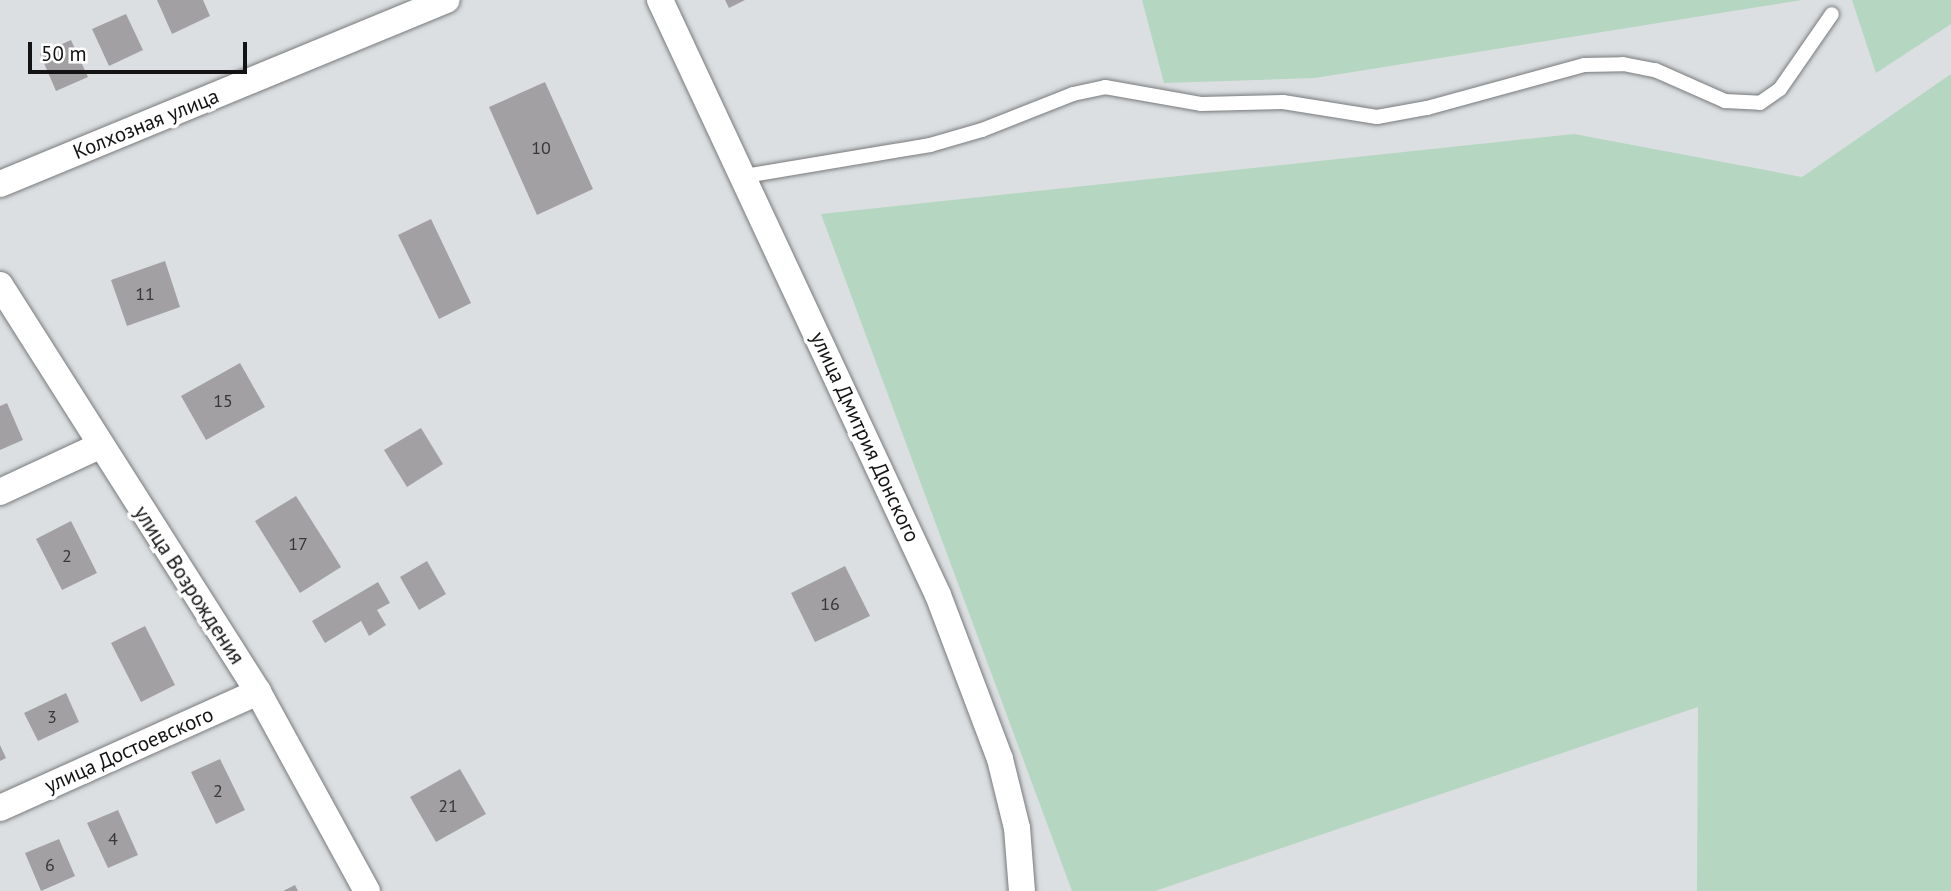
<!DOCTYPE html>
<html>
<head>
<meta charset="utf-8">
<style>
	body { margin:0 }
	#map { position:relative; width:1951px; height:891px; overflow:hidden; background:#dcdfe1; font-family:"PT Sans",sans-serif }
	div>[style] { position:absolute }
	[style*='--x'] { left:calc(var(--x)*1px); top:calc(var(--y)*1px); width:calc(var(--w)*1px); rotate:calc(var(--a)*1deg) }
	.green>* { inset:0; background:#b5d6c1 }
	.building>* { inset:0; background:#a3a0a3 }
	.roads { filter:drop-shadow(0 0 2px #787b7d) drop-shadow(0 0 2px #787b7d) }
	.service>* { height:14px; margin:-7px; padding:0 7px; transform-origin:7px; border-radius:7px; background:#fff }
	.minor>* { height:26px; margin:-13px; padding:0 13px; transform-origin:13px; border-radius:13px; background:#fff }
	span { translate:-50% -50%; white-space:nowrap; text-align:center; line-height:1.15; -webkit-text-stroke:7px #fff; paint-order:stroke }
	.number-label { font-size:18px; color:#373638 }
	.number-label span { -webkit-text-stroke-width:0 }
	.street-label { font-size:21px; color:#131314 }
	.scale { position:absolute; left:28px; top:42px; width:219px; height:32px; box-sizing:border-box; border:4px solid #131314; border-top:0; padding-left:9px; font-size:21px; line-height:24px; white-space:nowrap; color:#131314; -webkit-text-stroke:5px #fff; paint-order:stroke }
</style>
</head>
<body>
<div id="map">
	<div class="green">
		<i style="clip-path:polygon(1142px 0,1802px 0,1315px 78px,1164px 83px)"></i>
		<i style="clip-path:polygon(1852px 0,1951px 0,1951px 24px,1876px 73px)"></i>
		<i style="clip-path:polygon(1951px 74px,1951px 891px,1697px 891px,1698px 707px,1155px 891px,1072px 891px,821px 214px,1574px 134px,1802px 177px)"></i>
	</div>
	<div class="building">
		<i style="clip-path:polygon(157px 0,203px 0,210px 16px,172px 34px)"></i>
		<i style="clip-path:polygon(725px 0,745px 0,729px 8px)"></i>
		<i style="clip-path:polygon(126px 14px,143px 50px,109px 66px,92px 29px)"></i>
		<i style="clip-path:polygon(71px 40px,88px 77px,56px 91px,40px 54px)"></i>
		<i style="clip-path:polygon(545px 82px,593px 189px,537px 215px,489px 107px)"></i>
		<i style="clip-path:polygon(431px 219px,471px 303px,439px 319px,398px 235px)"></i>
		<i style="clip-path:polygon(165px 261px,180px 307px,127px 326px,111px 280px)"></i>
		<i style="clip-path:polygon(240px 363px,265px 407px,206px 440px,181px 396px)"></i>
		<i style="clip-path:polygon(7px 403px,23px 440px,0 450px,0 406px)"></i>
		<i style="clip-path:polygon(421px 428px,443px 464px,407px 487px,384px 450px)"></i>
		<i style="clip-path:polygon(296px 496px,341px 567px,300px 593px,255px 521px)"></i>
		<i style="clip-path:polygon(71px 521px,97px 573px,62px 590px,36px 539px)"></i>
		<i style="clip-path:polygon(427px 561px,446px 594px,419px 610px,400px 577px)"></i>
		<i style="clip-path:polygon(845px 566px,870px 616px,815px 642px,791px 593px)"></i>
		<i style="clip-path:polygon(378px 582px,390px 603px,377px 610px,386px 625px,369px 636px,361px 621px,325px 643px,312px 621px)"></i>
		<i style="clip-path:polygon(145px 626px,175px 685px,141px 702px,111px 643px)"></i>
		<i style="clip-path:polygon(66px 693px,79px 722px,38px 741px,24px 713px)"></i>
		<i style="clip-path:polygon(0 745px,6px 758px,0 761px)"></i>
		<i style="clip-path:polygon(220px 759px,245px 810px,216px 824px,191px 772px)"></i>
		<i style="clip-path:polygon(460px 769px,486px 814px,436px 842px,410px 797px)"></i>
		<i style="clip-path:polygon(118px 810px,138px 855px,108px 868px,87px 823px)"></i>
		<i style="clip-path:polygon(59px 839px,75px 876px,41px 891px,25px 853px)"></i>
		<i style="clip-path:polygon(295px 885px,298px 891px,283px 891px)"></i>
	</div>
	<div class="roads">
		<div class="service">
			<i style="--x:745;--y:176;--w:188;--a:-9.5"></i>
			<i style="--x:930;--y:145;--w:54;--a:-16.1"></i>
			<i style="--x:982;--y:130;--w:98;--a:-21.6"></i>
			<i style="--x:1073;--y:94;--w:33;--a:-12"></i>
			<i style="--x:1105;--y:87;--w:97;--a:10"></i>
			<i style="--x:1201;--y:104;--w:82;--a:-1.4"></i>
			<i style="--x:1283;--y:102;--w:95;--a:9.1"></i>
			<i style="--x:1377;--y:117;--w:51;--a:-10.2"></i>
			<i style="--x:1427;--y:108;--w:163;--a:-15.3"></i>
			<i style="--x:1584;--y:65;--w:39;--a:-1"></i>
			<i style="--x:1623;--y:64;--w:33;--a:11"></i>
			<i style="--x:1655;--y:70;--w:77;--a:23.9"></i>
			<i style="--x:1725;--y:101;--w:35;--a:3"></i>
			<i style="--x:1760;--y:103;--w:24;--a:-35"></i>
			<i style="--x:1780;--y:89;--w:91;--a:-55.3"></i>
		</div>
		<div class="minor">
			<i style="--x:660;--y:0;--w:657;--a:64.96"></i>
			<i style="--x:938;--y:595;--w:175;--a:69.3"></i>
			<i style="--x:1000;--y:759;--w:71;--a:76.2"></i>
			<i style="--x:1017;--y:828;--w:63;--a:85.5"></i>
			<i style="--x:0;--y:184;--w:483;--a:-22.4"></i>
			<i style="--x:0;--y:285;--w:482;--a:57.6"></i>
			<i style="--x:258;--y:692;--w:227;--a:61.3"></i>
			<i style="--x:0;--y:492;--w:109;--a:-24.9"></i>
			<i style="--x:0;--y:808;--w:283;--a:-24.2"></i>
		</div>
	</div>
	<div class="number-label">
		<span style="left:541px;top:148px">10</span>
		<span style="left:145px;top:294px">11</span>
		<span style="left:223px;top:401px">15</span>
		<span style="left:298px;top:544px">17</span>
		<span style="left:67px;top:556px">2</span>
		<span style="left:830px;top:604px">16</span>
		<span style="left:52px;top:717px">3</span>
		<span style="left:218px;top:791px">2</span>
		<span style="left:448px;top:806px">21</span>
		<span style="left:113px;top:839px">4</span>
		<span style="left:50px;top:865px">6</span>
	</div>
	<div class="street-label">
		<span style="left:146px;top:124px;rotate:-22deg">Колхозная улица</span>
		<span style="left:865px;top:437px;rotate:65deg">улица Дмитрия Донского</span>
		<span style="left:189px;top:585px;rotate:57deg">улица Возрождения</span>
		<span style="left:129px;top:750px;rotate:-24deg">улица Достоевского</span>
	</div>
	<div class="scale">50 m</div>
</div>
</body>
</html>
